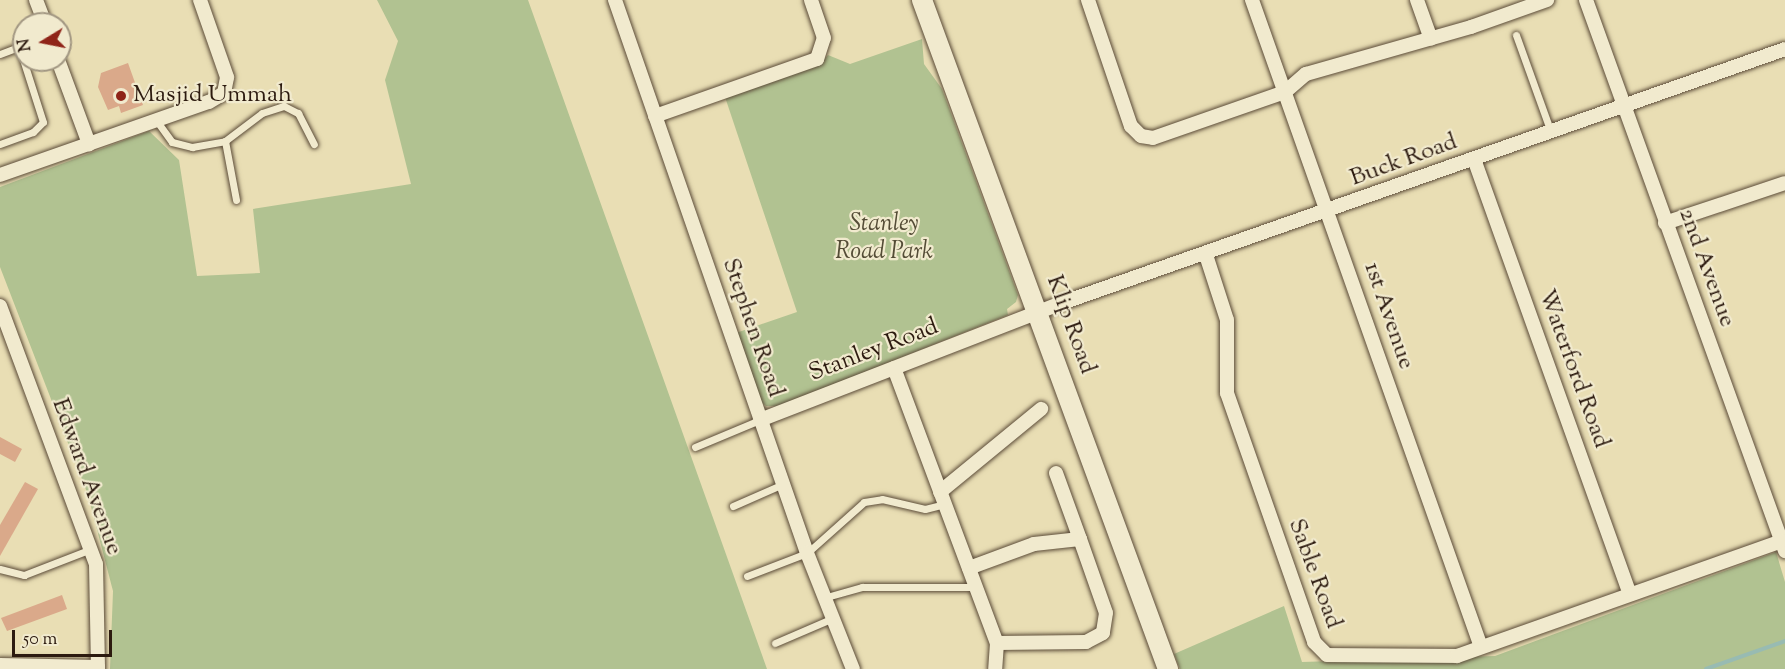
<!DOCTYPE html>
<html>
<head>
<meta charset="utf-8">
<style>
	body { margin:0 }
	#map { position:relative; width:1785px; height:669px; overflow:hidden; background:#e9deb4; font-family:"Sorts Mill Goudy",serif }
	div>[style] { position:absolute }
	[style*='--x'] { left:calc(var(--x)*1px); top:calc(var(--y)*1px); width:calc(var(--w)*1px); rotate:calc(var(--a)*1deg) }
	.green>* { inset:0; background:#b1c291 }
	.stream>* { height:4px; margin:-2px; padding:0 2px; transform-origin:2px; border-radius:2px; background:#98bbb2 }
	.building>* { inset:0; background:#daa98a }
	.roads { filter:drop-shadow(0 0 2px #5b4b38) drop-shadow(0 0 2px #5b4b38) }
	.lane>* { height:7px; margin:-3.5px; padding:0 3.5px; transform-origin:3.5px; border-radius:3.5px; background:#f1eace }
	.street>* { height:14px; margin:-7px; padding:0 7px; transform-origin:7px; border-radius:7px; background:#f1eace }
	.secondary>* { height:20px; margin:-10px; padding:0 10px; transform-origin:10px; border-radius:10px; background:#f1eace }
	.dots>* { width:16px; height:16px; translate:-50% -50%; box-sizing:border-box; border:3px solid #f1eace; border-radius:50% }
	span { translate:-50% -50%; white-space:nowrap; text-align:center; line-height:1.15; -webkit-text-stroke:4.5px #f1eace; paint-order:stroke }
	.poi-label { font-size:24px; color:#2c1a0f }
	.left { translate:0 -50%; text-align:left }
	.street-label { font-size:24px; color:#2c1a0f }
	.park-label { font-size:24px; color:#544c36; font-style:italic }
	.north { position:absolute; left:12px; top:12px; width:60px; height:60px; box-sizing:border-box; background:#f1eace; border:2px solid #a29782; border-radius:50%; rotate:260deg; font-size:16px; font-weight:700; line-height:24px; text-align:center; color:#2c1a0f }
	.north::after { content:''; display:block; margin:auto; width:21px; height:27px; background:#8f2418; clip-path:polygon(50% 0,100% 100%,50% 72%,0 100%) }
	.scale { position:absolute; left:12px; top:630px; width:100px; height:27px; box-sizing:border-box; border:3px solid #2c1a0f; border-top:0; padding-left:8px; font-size:18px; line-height:21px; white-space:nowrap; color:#2c1a0f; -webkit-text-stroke:4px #f1eace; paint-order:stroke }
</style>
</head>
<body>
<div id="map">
	<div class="green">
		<i style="clip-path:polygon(377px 0,528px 0,767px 669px,110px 669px,113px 591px,88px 495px,0 267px,0 187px,149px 131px,179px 160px,197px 276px,260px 273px,253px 209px,411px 184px,385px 80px,398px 41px)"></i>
		<i style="clip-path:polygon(922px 39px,924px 64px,942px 89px,1018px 295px,1016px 302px,1007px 309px,1008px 315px,779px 406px,766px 406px,761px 402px,736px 333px,797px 312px,725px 97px,821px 63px,828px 55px,850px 64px)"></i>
		<i style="clip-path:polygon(1776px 552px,1785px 582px,1785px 669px,1180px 669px,1174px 654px,1284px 606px,1302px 662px,1495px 656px)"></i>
	</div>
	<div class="stream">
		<i style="--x:1706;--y:669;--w:84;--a:-19.5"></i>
	</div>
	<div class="building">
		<i style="clip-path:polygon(128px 63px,143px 105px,121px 113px,119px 106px,108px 110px,98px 87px,101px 73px)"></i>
		<i style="clip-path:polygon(0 437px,22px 449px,15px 462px,0 454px)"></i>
		<i style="clip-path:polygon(25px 482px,38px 489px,0 556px,0 525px)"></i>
		<i style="clip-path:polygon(62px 595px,67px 609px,7px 631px,1px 618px)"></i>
	</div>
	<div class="roads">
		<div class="lane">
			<i style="--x:1516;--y:35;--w:103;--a:70.2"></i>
			<i style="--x:0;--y:54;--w:26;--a:-21"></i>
			<i style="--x:156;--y:120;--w:27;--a:54"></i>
			<i style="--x:172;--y:142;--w:21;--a:14"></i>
			<i style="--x:192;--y:147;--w:34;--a:-10"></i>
			<i style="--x:225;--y:141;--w:46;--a:-37.1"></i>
			<i style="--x:262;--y:113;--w:23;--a:-18"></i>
			<i style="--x:284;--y:106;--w:16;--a:27"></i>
			<i style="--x:298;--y:113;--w:35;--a:63"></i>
			<i style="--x:225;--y:141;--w:60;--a:79.4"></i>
			<i style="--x:0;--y:144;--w:35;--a:-20"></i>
			<i style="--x:33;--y:132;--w:14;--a:-45"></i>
			<i style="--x:43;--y:122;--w:79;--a:-107.7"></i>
			<i style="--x:695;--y:447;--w:70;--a:-22.6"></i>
			<i style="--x:733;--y:506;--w:55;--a:-23.7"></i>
			<i style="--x:0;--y:569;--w:25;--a:14"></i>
			<i style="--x:24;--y:575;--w:72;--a:-21.2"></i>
			<i style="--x:747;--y:576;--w:64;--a:-21"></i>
			<i style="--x:807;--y:553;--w:76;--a:-41.8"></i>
			<i style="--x:864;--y:502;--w:18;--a:-9"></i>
			<i style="--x:882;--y:499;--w:44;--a:13.1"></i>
			<i style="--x:925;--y:509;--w:21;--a:-14"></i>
			<i style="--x:823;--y:598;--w:41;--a:-15.8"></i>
			<i style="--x:862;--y:587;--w:114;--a:0"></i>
			<i style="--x:775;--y:643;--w:61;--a:-23.2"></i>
		</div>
		<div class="street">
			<i style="--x:36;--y:0;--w:26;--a:69"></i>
			<i style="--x:615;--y:0;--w:585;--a:70.85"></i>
			<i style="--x:807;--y:553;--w:125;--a:68.4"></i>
			<i style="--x:1088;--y:0;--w:133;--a:71.2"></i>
			<i style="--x:1131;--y:126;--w:14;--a:45"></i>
			<i style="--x:1141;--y:136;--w:12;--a:9"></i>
			<i style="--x:1153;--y:138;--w:140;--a:-19.2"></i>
			<i style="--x:1285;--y:92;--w:28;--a:-41"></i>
			<i style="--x:1306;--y:74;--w:172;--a:-15.9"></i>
			<i style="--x:1471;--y:27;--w:81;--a:-19.6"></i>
			<i style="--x:1252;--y:0;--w:686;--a:70.51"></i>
			<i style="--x:1417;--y:0;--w:41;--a:70.3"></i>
			<i style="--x:1586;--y:0;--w:586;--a:70.14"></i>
			<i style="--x:58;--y:60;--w:90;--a:69.7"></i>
			<i style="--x:655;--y:116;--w:172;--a:-19.4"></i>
			<i style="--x:817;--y:59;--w:22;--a:-72"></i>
			<i style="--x:824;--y:38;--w:40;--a:-108.9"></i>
			<i style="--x:1474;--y:159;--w:462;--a:70.3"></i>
			<i style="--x:0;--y:175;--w:221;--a:-19.3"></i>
			<i style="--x:209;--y:102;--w:17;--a:-31"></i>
			<i style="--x:224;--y:93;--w:16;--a:-79"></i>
			<i style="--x:227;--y:77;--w:82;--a:-109.3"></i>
			<i style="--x:1665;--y:223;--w:126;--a:-18.4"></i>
			<i style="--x:1206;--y:255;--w:68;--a:72.1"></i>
			<i style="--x:1227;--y:320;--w:73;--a:90"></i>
			<i style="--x:1227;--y:393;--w:264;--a:70.7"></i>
			<i style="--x:1314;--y:642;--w:18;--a:45"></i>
			<i style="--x:1327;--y:655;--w:130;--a:0.4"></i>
			<i style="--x:1457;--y:656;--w:344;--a:-19.5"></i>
			<i style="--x:0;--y:306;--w:275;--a:69.6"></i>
			<i style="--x:96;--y:564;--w:105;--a:88.9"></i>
			<i style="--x:894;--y:368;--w:294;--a:69.5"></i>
			<i style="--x:997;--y:643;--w:26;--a:94"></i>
			<i style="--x:760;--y:420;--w:321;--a:-21.2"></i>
			<i style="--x:1059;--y:304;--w:769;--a:-19.35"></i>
			<i style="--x:1056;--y:473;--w:70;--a:70"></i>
			<i style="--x:940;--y:492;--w:131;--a:-39.4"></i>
			<i style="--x:969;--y:568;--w:69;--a:-20.3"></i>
			<i style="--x:1034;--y:544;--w:46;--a:-6.2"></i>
			<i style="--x:1080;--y:539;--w:78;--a:70.6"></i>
			<i style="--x:1106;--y:613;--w:20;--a:99"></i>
			<i style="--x:1103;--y:633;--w:19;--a:152"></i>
			<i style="--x:1086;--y:642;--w:89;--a:179.4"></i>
			<i style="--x:0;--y:665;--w:98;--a:1.2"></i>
		</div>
		<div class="secondary">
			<i style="--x:922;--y:0;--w:713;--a:69.81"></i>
		</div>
	</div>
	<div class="dots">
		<i style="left:121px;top:96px;background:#8f2418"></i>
	</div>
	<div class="poi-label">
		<span class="left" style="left:133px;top:96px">Masjid Ummah</span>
	</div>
	<div class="street-label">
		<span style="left:1404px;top:161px;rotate:-20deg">Buck Road</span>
		<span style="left:1706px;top:268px;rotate:70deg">2nd Avenue</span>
		<span style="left:1388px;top:316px;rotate:71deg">1st Avenue</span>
		<span style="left:1070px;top:325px;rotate:70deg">Klip Road</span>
		<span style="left:752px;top:328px;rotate:71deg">Stephen Road</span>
		<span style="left:874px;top:351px;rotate:-21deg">Stanley Road</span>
		<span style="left:1573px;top:369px;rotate:70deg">Waterford Road</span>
		<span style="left:86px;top:477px;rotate:70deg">Edward Avenue</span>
		<span style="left:1314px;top:574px;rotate:70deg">Sable Road</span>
	</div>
	<div class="park-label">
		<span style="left:884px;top:239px">Stanley<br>Road Park</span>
	</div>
	<div class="north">N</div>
	<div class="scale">50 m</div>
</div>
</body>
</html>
